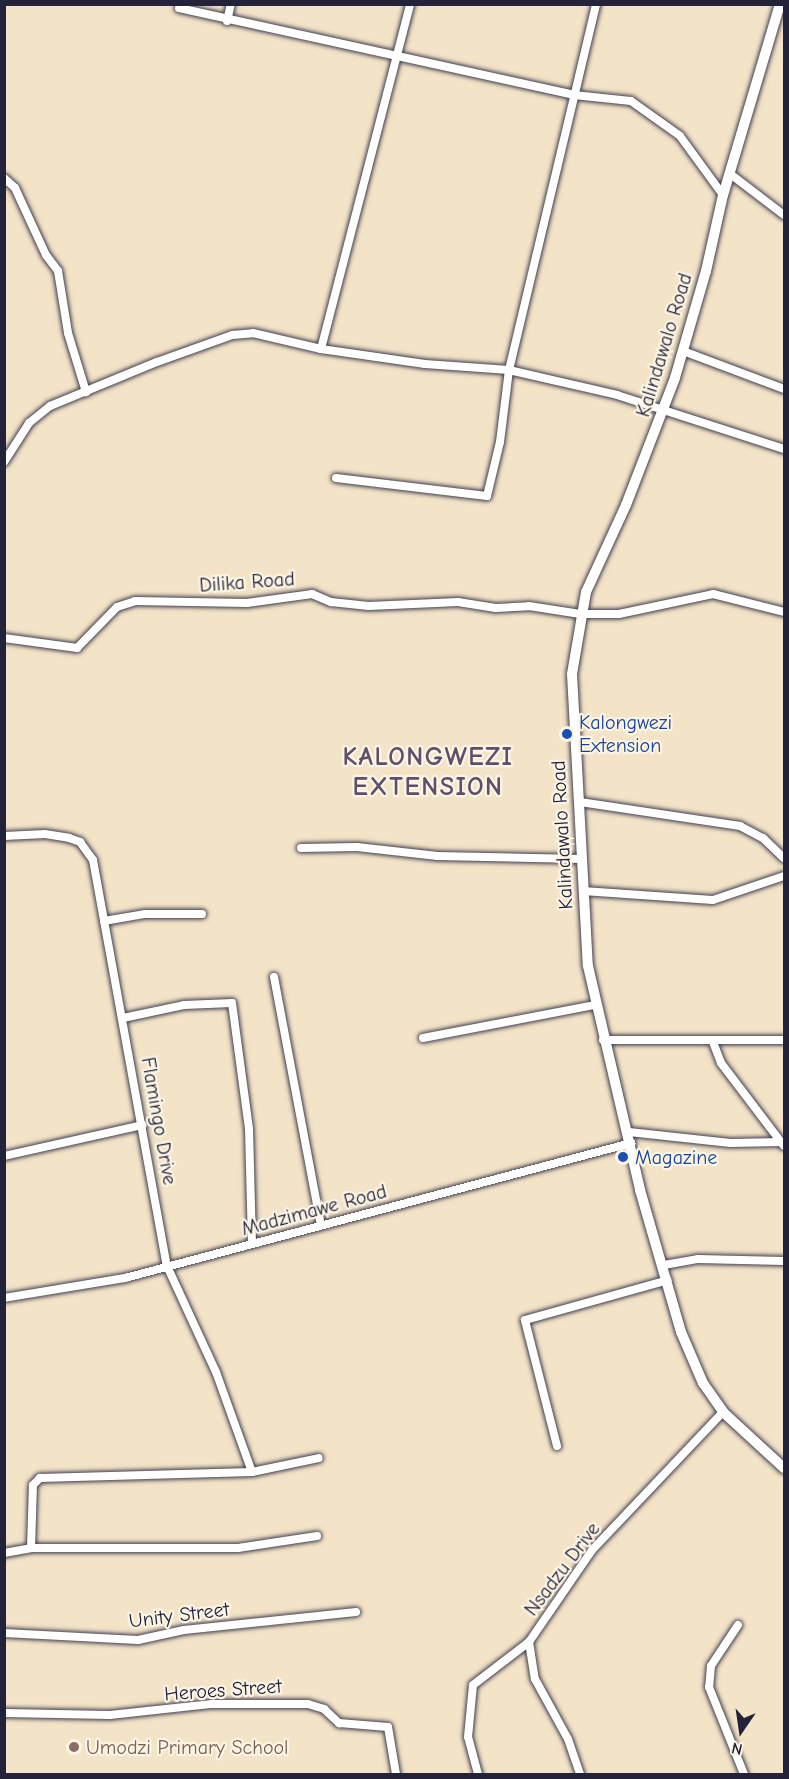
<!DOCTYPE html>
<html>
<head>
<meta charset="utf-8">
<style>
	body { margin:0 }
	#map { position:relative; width:789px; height:1779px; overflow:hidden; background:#f3e3c7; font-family:"Comic Neue",sans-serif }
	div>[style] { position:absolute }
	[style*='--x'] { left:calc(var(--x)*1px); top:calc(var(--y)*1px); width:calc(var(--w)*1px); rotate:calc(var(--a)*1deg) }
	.roads { filter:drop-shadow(0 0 2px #413f50) drop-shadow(0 0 2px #413f50) }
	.minor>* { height:8px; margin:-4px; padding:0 4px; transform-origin:4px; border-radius:4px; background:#fff }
	.tertiary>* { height:10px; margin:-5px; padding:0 5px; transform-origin:5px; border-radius:5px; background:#fff }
	.dots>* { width:16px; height:16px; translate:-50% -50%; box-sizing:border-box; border:3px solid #fcf5e5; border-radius:50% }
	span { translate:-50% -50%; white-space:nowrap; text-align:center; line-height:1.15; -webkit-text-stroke:4.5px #fcf5e5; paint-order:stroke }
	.street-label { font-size:20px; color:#22223b }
	.transit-label { font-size:20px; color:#164399 }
	.left { translate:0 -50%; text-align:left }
	.education-label { font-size:20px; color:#785e54 }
	.district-label { font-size:26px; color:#604f6a; font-weight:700; letter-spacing:1.5px }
	.frame { position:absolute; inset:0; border:6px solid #22223b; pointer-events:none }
	.north { position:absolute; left:711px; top:1701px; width:60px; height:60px; -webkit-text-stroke:4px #fcf5e5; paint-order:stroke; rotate:193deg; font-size:16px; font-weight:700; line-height:24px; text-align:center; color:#22223b }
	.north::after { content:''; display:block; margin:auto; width:21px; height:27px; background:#22223b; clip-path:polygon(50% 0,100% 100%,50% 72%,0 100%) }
</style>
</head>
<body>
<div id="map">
	<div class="roads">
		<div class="minor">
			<i style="--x:179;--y:8;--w:404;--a:12.4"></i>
			<i style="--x:574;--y:95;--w:57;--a:6"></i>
			<i style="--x:631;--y:101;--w:60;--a:35.5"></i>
			<i style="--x:680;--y:136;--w:73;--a:53.9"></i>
			<i style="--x:227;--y:21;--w:17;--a:-77"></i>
			<i style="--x:729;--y:173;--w:69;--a:37.4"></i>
			<i style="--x:4;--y:178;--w:15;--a:42"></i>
			<i style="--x:15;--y:188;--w:74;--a:65.2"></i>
			<i style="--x:46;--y:255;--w:20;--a:53"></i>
			<i style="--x:58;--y:271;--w:63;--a:80.8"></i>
			<i style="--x:68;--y:333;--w:62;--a:73"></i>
			<i style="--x:321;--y:349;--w:356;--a:-75.5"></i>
			<i style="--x:683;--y:351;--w:108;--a:20.6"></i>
			<i style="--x:4;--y:462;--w:46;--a:-57.3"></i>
			<i style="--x:29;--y:423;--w:27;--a:-39"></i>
			<i style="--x:50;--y:406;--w:116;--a:-22.4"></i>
			<i style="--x:157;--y:362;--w:80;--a:-19.8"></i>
			<i style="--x:232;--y:335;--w:21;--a:-5"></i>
			<i style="--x:253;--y:333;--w:70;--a:13.2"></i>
			<i style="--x:321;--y:349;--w:105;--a:8.2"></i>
			<i style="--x:425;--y:364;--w:84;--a:4.1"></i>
			<i style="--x:509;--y:370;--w:111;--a:13"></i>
			<i style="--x:617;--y:395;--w:176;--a:17.9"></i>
			<i style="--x:336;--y:478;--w:152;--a:6.8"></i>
			<i style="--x:487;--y:496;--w:56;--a:-76.5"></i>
			<i style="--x:500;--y:442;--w:73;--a:-82.9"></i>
			<i style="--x:509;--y:370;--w:376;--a:-76.6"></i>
			<i style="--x:4;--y:638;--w:74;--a:7.8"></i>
			<i style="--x:77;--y:648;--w:57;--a:-45.7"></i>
			<i style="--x:117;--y:607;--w:19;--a:-18"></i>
			<i style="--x:135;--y:601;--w:112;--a:1"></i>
			<i style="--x:247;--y:603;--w:66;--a:-7.9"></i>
			<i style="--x:312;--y:594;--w:21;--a:23"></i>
			<i style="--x:331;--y:602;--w:38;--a:6"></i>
			<i style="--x:369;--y:606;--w:89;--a:-2.6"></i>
			<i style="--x:458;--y:602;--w:38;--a:9"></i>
			<i style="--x:496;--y:608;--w:33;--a:-3"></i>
			<i style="--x:529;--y:606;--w:52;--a:8.9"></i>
			<i style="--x:580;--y:614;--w:39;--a:0"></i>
			<i style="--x:619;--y:614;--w:96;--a:-12"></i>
			<i style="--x:713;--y:594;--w:73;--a:14.2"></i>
			<i style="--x:580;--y:802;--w:162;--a:8.5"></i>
			<i style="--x:740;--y:826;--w:26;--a:28"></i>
			<i style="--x:763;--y:838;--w:29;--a:44"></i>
			<i style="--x:4;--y:836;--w:41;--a:-2.8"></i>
			<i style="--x:45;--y:834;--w:24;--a:9"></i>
			<i style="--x:69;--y:838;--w:12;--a:20"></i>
			<i style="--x:80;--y:842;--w:22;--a:54"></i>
			<i style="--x:93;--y:860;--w:413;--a:79.7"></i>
			<i style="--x:167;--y:1266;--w:117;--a:65.2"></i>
			<i style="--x:216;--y:1372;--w:106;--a:70.2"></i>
			<i style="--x:301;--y:848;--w:56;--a:-1"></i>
			<i style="--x:357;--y:847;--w:81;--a:6.4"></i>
			<i style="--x:437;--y:856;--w:145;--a:1.2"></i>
			<i style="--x:583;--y:891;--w:130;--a:4"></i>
			<i style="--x:713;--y:900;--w:75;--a:-18.7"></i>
			<i style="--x:104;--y:921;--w:42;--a:-9.7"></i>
			<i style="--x:145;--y:914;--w:57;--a:0"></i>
			<i style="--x:274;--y:977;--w:252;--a:79.3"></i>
			<i style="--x:123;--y:1018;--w:62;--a:-12"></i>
			<i style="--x:184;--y:1005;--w:48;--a:-2.4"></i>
			<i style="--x:232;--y:1003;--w:127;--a:82.3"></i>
			<i style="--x:249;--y:1129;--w:115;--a:88.5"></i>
			<i style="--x:423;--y:1038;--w:174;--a:-10.9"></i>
			<i style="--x:603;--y:1040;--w:181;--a:0"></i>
			<i style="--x:713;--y:1042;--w:22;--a:69"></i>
			<i style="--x:721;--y:1063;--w:104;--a:52.8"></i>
			<i style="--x:629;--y:1132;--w:102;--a:6.2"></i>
			<i style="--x:730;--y:1143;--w:53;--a:-1.1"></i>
			<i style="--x:4;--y:1156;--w:142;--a:-12.6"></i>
			<i style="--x:664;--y:1265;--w:35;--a:-10"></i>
			<i style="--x:698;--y:1259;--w:86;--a:1.3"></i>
			<i style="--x:4;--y:1298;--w:123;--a:-9.4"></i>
			<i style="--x:125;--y:1278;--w:524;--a:-14.94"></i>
			<i style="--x:557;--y:1446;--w:130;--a:-104.3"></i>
			<i style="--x:525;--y:1320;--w:148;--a:-15.6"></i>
			<i style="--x:31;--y:1548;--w:63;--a:-88.2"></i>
			<i style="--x:33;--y:1485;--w:10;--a:-45"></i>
			<i style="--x:40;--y:1478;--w:212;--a:-1.6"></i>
			<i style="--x:252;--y:1472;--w:68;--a:-11.8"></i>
			<i style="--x:4;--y:1553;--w:27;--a:-10"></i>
			<i style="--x:31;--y:1548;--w:207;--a:0"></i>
			<i style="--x:238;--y:1548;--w:80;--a:-8.6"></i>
			<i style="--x:738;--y:1625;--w:49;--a:123.4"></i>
			<i style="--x:711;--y:1666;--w:21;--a:95"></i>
			<i style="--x:709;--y:1687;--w:94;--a:68.1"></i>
			<i style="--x:4;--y:1633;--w:134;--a:3"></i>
			<i style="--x:138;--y:1640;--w:47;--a:-12.3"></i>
			<i style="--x:184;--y:1630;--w:173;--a:-6"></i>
			<i style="--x:529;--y:1642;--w:37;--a:81"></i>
			<i style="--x:535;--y:1679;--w:68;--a:61.2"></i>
			<i style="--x:568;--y:1739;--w:37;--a:71"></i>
			<i style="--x:4;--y:1713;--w:106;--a:1.1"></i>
			<i style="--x:110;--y:1715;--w:103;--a:-6.2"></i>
			<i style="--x:212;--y:1704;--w:96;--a:0"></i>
			<i style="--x:308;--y:1704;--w:17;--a:17"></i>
			<i style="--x:324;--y:1709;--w:21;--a:43"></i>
			<i style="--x:339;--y:1723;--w:49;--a:4.7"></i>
			<i style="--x:388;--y:1727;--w:48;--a:80.3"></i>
			<i style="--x:478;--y:1774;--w:38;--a:-105"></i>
			<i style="--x:468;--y:1737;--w:52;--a:-84.5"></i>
			<i style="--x:473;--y:1685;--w:71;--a:-37.5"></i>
			<i style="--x:529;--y:1642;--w:113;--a:-55.5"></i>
			<i style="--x:593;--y:1549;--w:189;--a:-46.5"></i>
		</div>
		<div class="tertiary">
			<i style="--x:780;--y:4;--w:199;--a:106.6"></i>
			<i style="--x:723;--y:195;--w:78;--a:102.6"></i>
			<i style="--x:706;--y:271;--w:111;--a:106.2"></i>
			<i style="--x:675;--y:378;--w:136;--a:111.1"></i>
			<i style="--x:626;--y:505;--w:96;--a:114.7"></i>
			<i style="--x:586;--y:592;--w:83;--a:99.7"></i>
			<i style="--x:572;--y:674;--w:292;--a:86.9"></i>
			<i style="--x:588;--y:966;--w:230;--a:76.9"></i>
			<i style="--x:640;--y:1190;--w:148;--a:73.9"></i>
			<i style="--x:681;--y:1332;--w:56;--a:66.7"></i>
			<i style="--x:703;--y:1383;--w:35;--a:55"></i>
			<i style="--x:723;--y:1412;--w:83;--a:42.6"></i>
		</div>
	</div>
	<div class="dots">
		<i style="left:567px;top:734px;background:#1a4fb4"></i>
		<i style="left:623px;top:1157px;background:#1a4fb4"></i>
		<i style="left:74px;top:1747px;background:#8d6e63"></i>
	</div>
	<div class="street-label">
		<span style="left:664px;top:345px;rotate:-73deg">Kalindawalo Road</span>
		<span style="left:247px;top:582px;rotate:-4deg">Dilika Road</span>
		<span style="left:562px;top:835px;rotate:-93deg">Kalindawalo Road</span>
		<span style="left:159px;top:1121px;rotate:80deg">Flamingo Drive</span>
		<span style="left:314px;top:1210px;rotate:-15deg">Madzimawe Road</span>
		<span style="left:562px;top:1569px;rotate:-53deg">Nsadzu Drive</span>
		<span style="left:179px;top:1615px;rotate:-7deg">Unity Street</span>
		<span style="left:223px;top:1690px;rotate:-4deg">Heroes Street</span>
	</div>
	<div class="transit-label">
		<span class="left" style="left:579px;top:734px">Kalongwezi<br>Extension</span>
		<span class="left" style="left:635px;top:1157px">Magazine</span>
	</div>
	<div class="education-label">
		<span class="left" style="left:86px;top:1747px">Umodzi Primary School</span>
	</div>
	<div class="district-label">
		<span style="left:428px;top:773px">KALONGWEZI<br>EXTENSION</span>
	</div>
	<div class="frame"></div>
	<div class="north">N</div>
</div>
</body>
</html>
